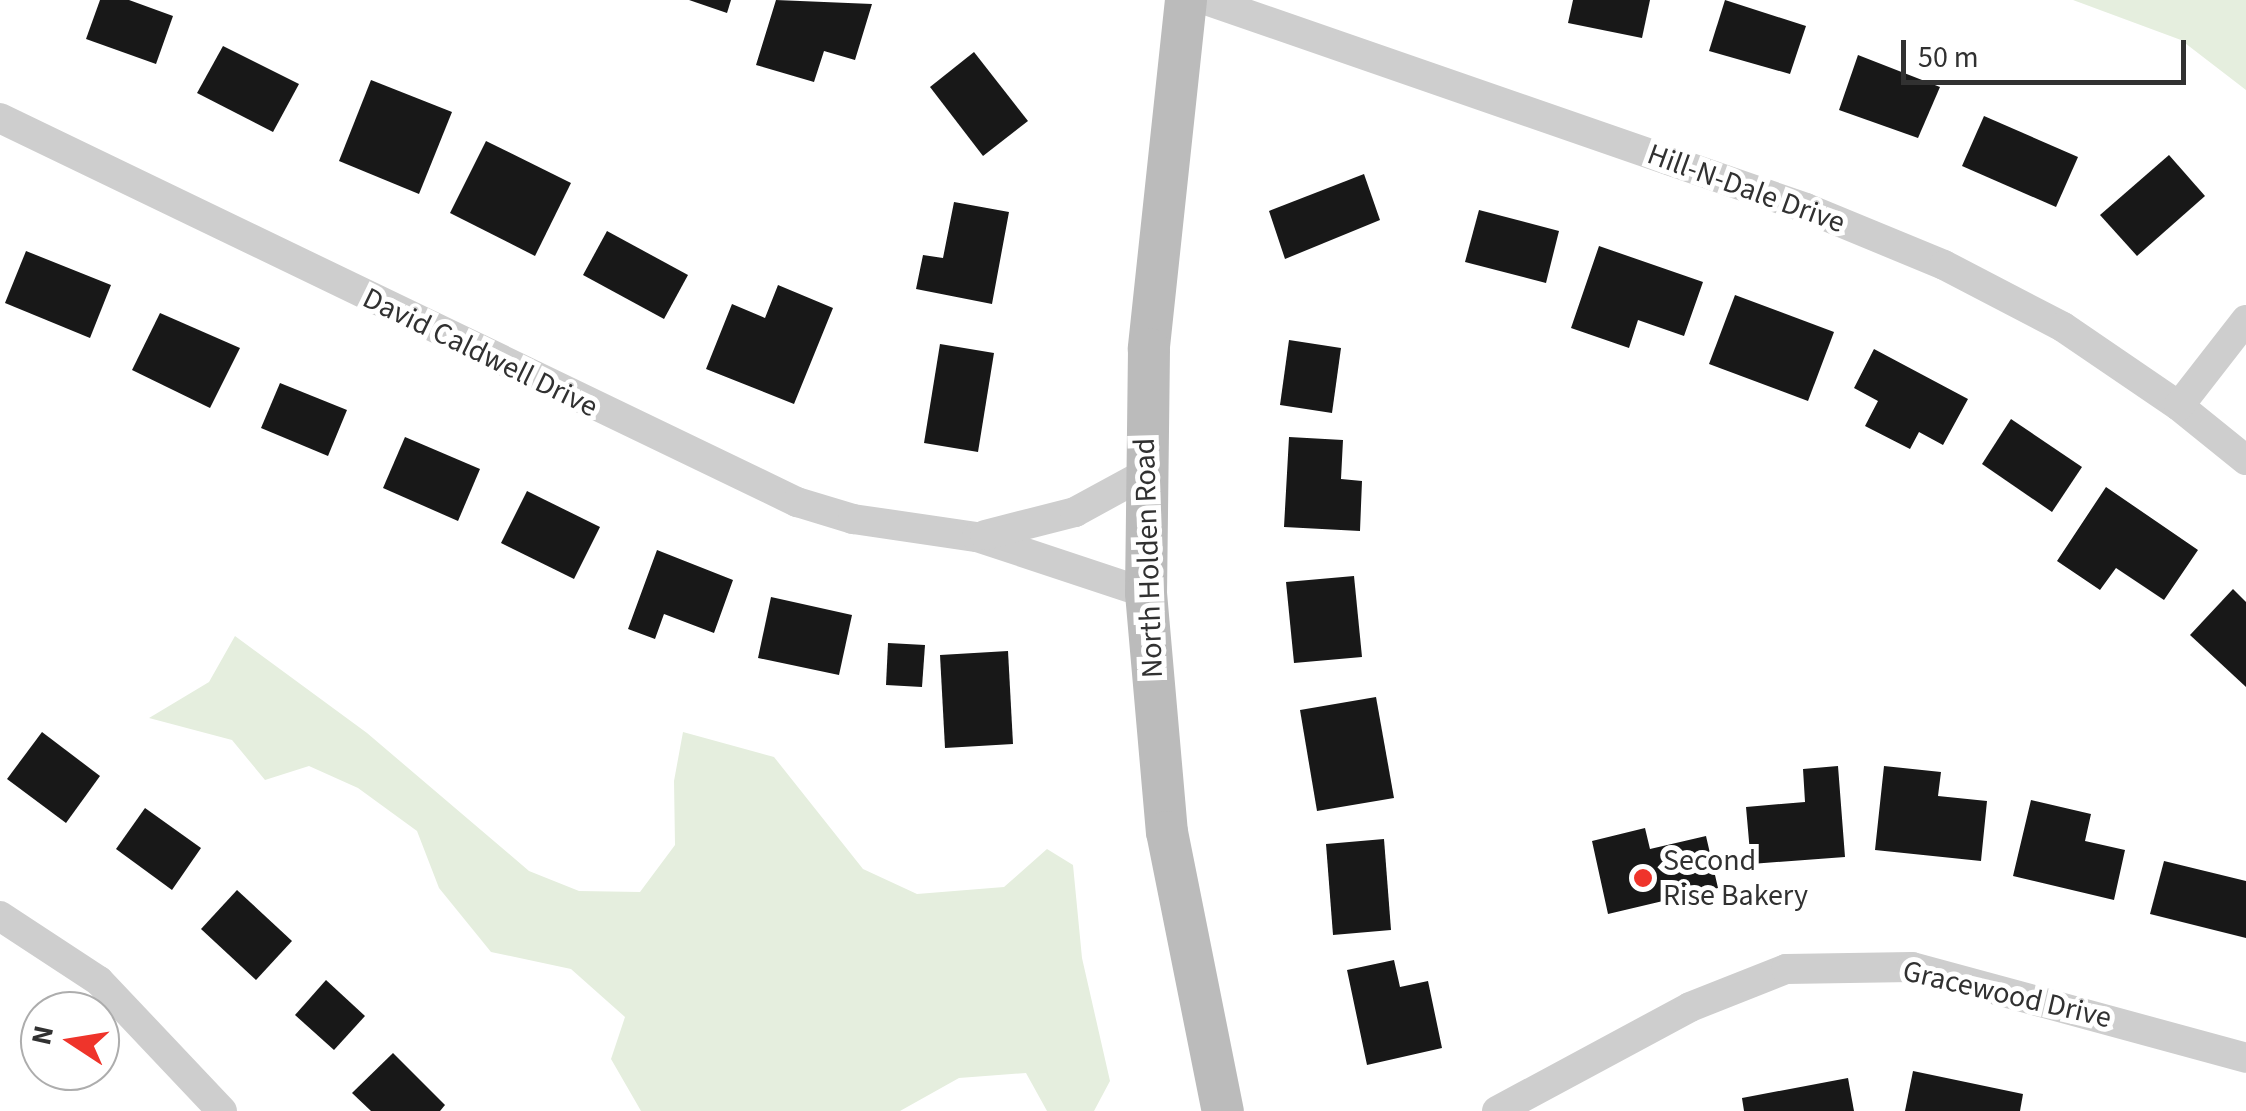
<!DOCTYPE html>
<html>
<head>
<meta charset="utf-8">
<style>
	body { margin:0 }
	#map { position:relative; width:2246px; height:1111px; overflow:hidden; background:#fff; font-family:"Source Sans 3",sans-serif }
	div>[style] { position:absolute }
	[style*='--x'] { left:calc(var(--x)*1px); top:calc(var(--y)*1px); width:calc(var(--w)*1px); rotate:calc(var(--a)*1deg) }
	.green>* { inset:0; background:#e5eede }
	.building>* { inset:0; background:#181818 }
	.street>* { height:30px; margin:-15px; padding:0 15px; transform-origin:15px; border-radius:15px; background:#cecece }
	.secondary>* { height:42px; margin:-21px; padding:0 21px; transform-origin:21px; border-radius:21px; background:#bbb }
	.dots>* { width:28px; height:28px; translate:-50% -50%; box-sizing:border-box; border:5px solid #fff; border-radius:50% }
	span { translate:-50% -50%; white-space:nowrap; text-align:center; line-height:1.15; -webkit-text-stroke:10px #fff; paint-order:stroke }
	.street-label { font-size:30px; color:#313131 }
	.poi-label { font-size:30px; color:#313131 }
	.left { translate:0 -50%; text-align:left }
	.north { position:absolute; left:20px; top:991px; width:100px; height:100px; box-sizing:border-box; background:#fff; border:2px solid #adadad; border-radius:50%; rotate:282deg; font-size:28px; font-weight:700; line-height:40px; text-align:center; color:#313131 }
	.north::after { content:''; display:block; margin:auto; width:35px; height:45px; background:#ef342b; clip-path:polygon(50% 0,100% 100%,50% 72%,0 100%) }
	.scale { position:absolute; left:1901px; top:40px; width:285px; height:45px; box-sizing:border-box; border:5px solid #313131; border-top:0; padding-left:12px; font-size:30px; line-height:35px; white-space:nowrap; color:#313131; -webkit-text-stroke:8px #fff; paint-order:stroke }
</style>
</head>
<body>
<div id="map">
	<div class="green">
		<i style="clip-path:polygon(2073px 0,2246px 0,2246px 90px,2181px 40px)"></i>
		<i style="clip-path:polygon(235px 636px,367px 733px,529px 871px,579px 891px,640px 892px,675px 845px,674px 781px,683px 732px,774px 757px,863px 869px,917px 894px,1004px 887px,1047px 849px,1073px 865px,1082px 958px,1110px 1081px,1094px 1111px,1047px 1111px,1026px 1073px,959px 1078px,900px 1111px,641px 1111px,611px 1059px,625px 1017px,571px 969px,491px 952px,439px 888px,417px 831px,358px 788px,309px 766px,265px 780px,232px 740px,149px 718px,209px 682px)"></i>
	</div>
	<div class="building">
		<i style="clip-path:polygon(100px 0,129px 0,173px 16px,156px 64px,86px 39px)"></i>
		<i style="clip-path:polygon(689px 0,731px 0,727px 13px)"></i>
		<i style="clip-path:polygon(776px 0,872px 4px,855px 60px,824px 51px,814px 82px,756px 65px)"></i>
		<i style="clip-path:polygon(1573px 0,1650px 0,1642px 38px,1568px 23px)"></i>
		<i style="clip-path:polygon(1725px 0,1806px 26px,1790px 74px,1709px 51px)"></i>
		<i style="clip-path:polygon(223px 46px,299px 84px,273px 132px,197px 93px)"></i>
		<i style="clip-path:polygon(974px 52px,1028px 121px,983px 156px,930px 87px)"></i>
		<i style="clip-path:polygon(1858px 55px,1940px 87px,1918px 138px,1839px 110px)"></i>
		<i style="clip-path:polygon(371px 80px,452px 112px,419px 194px,339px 161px)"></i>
		<i style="clip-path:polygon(1984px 116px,2078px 157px,2056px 207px,1962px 166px)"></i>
		<i style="clip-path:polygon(486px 141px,571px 183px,535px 256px,450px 213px)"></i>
		<i style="clip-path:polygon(2169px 155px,2205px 196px,2137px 256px,2100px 215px)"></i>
		<i style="clip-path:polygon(1364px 174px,1380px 220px,1285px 259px,1269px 211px)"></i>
		<i style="clip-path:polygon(954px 202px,1009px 212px,992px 304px,916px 289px,923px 255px,943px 258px)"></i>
		<i style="clip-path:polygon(1479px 210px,1559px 231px,1546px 283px,1465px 262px)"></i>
		<i style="clip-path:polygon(607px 231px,688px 275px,664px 319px,583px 275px)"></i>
		<i style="clip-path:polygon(1599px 246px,1703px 282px,1684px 336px,1638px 320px,1629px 348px,1571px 328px)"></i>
		<i style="clip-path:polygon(26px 251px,111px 285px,90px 338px,5px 303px)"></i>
		<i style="clip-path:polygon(778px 285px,833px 308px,794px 404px,706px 369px,732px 304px,765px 318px)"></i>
		<i style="clip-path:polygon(1735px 295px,1834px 332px,1808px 401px,1709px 364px)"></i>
		<i style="clip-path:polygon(160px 313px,240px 348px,210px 408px,132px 370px)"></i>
		<i style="clip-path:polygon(1289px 340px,1341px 348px,1332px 413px,1280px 405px)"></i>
		<i style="clip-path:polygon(940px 344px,994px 353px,978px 452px,924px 443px)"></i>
		<i style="clip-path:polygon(1874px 349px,1968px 399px,1943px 445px,1919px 432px,1910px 449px,1865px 426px,1878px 401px,1854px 388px)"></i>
		<i style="clip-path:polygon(280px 383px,347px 410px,328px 456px,261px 428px)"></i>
		<i style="clip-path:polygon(2011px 419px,2082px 467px,2052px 512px,1982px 464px)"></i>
		<i style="clip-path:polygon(405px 437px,480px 469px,458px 521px,383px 488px)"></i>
		<i style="clip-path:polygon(1289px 437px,1343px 440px,1341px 479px,1362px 481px,1360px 531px,1284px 527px)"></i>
		<i style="clip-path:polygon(2106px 487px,2198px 550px,2164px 600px,2116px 568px,2100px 590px,2057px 561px)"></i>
		<i style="clip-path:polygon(527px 491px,600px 527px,574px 579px,501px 543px)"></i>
		<i style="clip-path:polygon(657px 550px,733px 580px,714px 633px,664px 614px,655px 639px,628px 629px)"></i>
		<i style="clip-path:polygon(1354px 576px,1362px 657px,1294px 663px,1286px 582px)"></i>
		<i style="clip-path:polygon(2233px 589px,2246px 602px,2246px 687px,2190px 635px)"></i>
		<i style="clip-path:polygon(771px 597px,852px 615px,839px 675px,758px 658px)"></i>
		<i style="clip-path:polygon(888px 643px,925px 645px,922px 687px,886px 685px)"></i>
		<i style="clip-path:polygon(1008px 651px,1013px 744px,945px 748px,940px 655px)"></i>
		<i style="clip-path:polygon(1376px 697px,1394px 798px,1317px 811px,1300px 710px)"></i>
		<i style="clip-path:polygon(42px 732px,100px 776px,66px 823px,7px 779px)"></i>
		<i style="clip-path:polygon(1838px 766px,1845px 857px,1751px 864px,1746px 807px,1805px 802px,1803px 769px)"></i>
		<i style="clip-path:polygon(1884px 766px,1941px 772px,1938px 796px,1987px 801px,1981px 861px,1875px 850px)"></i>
		<i style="clip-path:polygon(2031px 800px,2091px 814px,2085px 841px,2125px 850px,2114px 900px,2013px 876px)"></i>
		<i style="clip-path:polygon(145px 808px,201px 848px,172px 890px,116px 849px)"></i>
		<i style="clip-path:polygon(1645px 828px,1650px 849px,1706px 836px,1718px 888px,1608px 914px,1592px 841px)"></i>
		<i style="clip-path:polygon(1384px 839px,1391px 930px,1333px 935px,1326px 844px)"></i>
		<i style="clip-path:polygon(2164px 861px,2246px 881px,2246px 938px,2150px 914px)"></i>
		<i style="clip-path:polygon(237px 890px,292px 941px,256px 980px,201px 929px)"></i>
		<i style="clip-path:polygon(1394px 960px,1400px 987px,1428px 981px,1442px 1048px,1367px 1065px,1347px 970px)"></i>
		<i style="clip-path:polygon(326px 980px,365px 1016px,334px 1050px,295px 1015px)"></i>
		<i style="clip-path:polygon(393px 1053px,445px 1105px,440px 1111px,371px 1111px,352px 1093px)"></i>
		<i style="clip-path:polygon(1913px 1071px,2023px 1094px,2020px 1111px,1905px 1111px)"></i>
		<i style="clip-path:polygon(1848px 1078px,1854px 1111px,1744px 1111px,1742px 1098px)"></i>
	</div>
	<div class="street">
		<i style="--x:1206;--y:0;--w:635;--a:19.12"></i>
		<i style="--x:1806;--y:208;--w:149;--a:22.4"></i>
		<i style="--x:1944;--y:265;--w:134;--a:27.5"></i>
		<i style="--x:2063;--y:327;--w:140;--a:34.3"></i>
		<i style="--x:2179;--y:406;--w:86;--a:38.9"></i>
		<i style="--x:0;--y:118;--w:885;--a:25.73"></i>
		<i style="--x:797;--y:502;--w:59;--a:16.9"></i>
		<i style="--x:853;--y:519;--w:125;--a:8.3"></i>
		<i style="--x:977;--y:537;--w:178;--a:18.3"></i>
		<i style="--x:2179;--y:406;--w:109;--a:-52.1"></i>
		<i style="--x:985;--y:535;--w:93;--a:-14.3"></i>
		<i style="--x:1075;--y:512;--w:77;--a:-28.6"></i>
		<i style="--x:0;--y:916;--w:118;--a:33.3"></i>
		<i style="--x:99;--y:981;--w:179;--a:46.6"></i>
		<i style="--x:1497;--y:1111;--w:219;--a:-28.3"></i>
		<i style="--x:1690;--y:1007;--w:103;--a:-21.6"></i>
		<i style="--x:1786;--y:969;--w:126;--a:-0.9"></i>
		<i style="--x:1912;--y:967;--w:346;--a:15.2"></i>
	</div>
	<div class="secondary">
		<i style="--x:1186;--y:0;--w:351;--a:96.1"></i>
		<i style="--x:1149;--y:349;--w:244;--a:90.7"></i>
		<i style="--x:1146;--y:593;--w:240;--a:85"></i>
		<i style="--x:1167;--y:832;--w:285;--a:78.7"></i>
	</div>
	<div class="dots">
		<i style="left:1643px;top:878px;background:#ef342b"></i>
	</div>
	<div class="street-label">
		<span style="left:1746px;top:189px;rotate:20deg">Hill-N-Dale Drive</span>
		<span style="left:480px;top:353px;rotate:26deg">David Caldwell Drive</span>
		<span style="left:1149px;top:558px;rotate:-92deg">North Holden Road</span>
		<span style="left:2007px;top:995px;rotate:13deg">Gracewood Drive</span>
	</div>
	<div class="poi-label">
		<span class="left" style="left:1663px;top:878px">Second<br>Rise Bakery</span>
	</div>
	<div class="north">N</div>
	<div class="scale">50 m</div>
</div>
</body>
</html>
